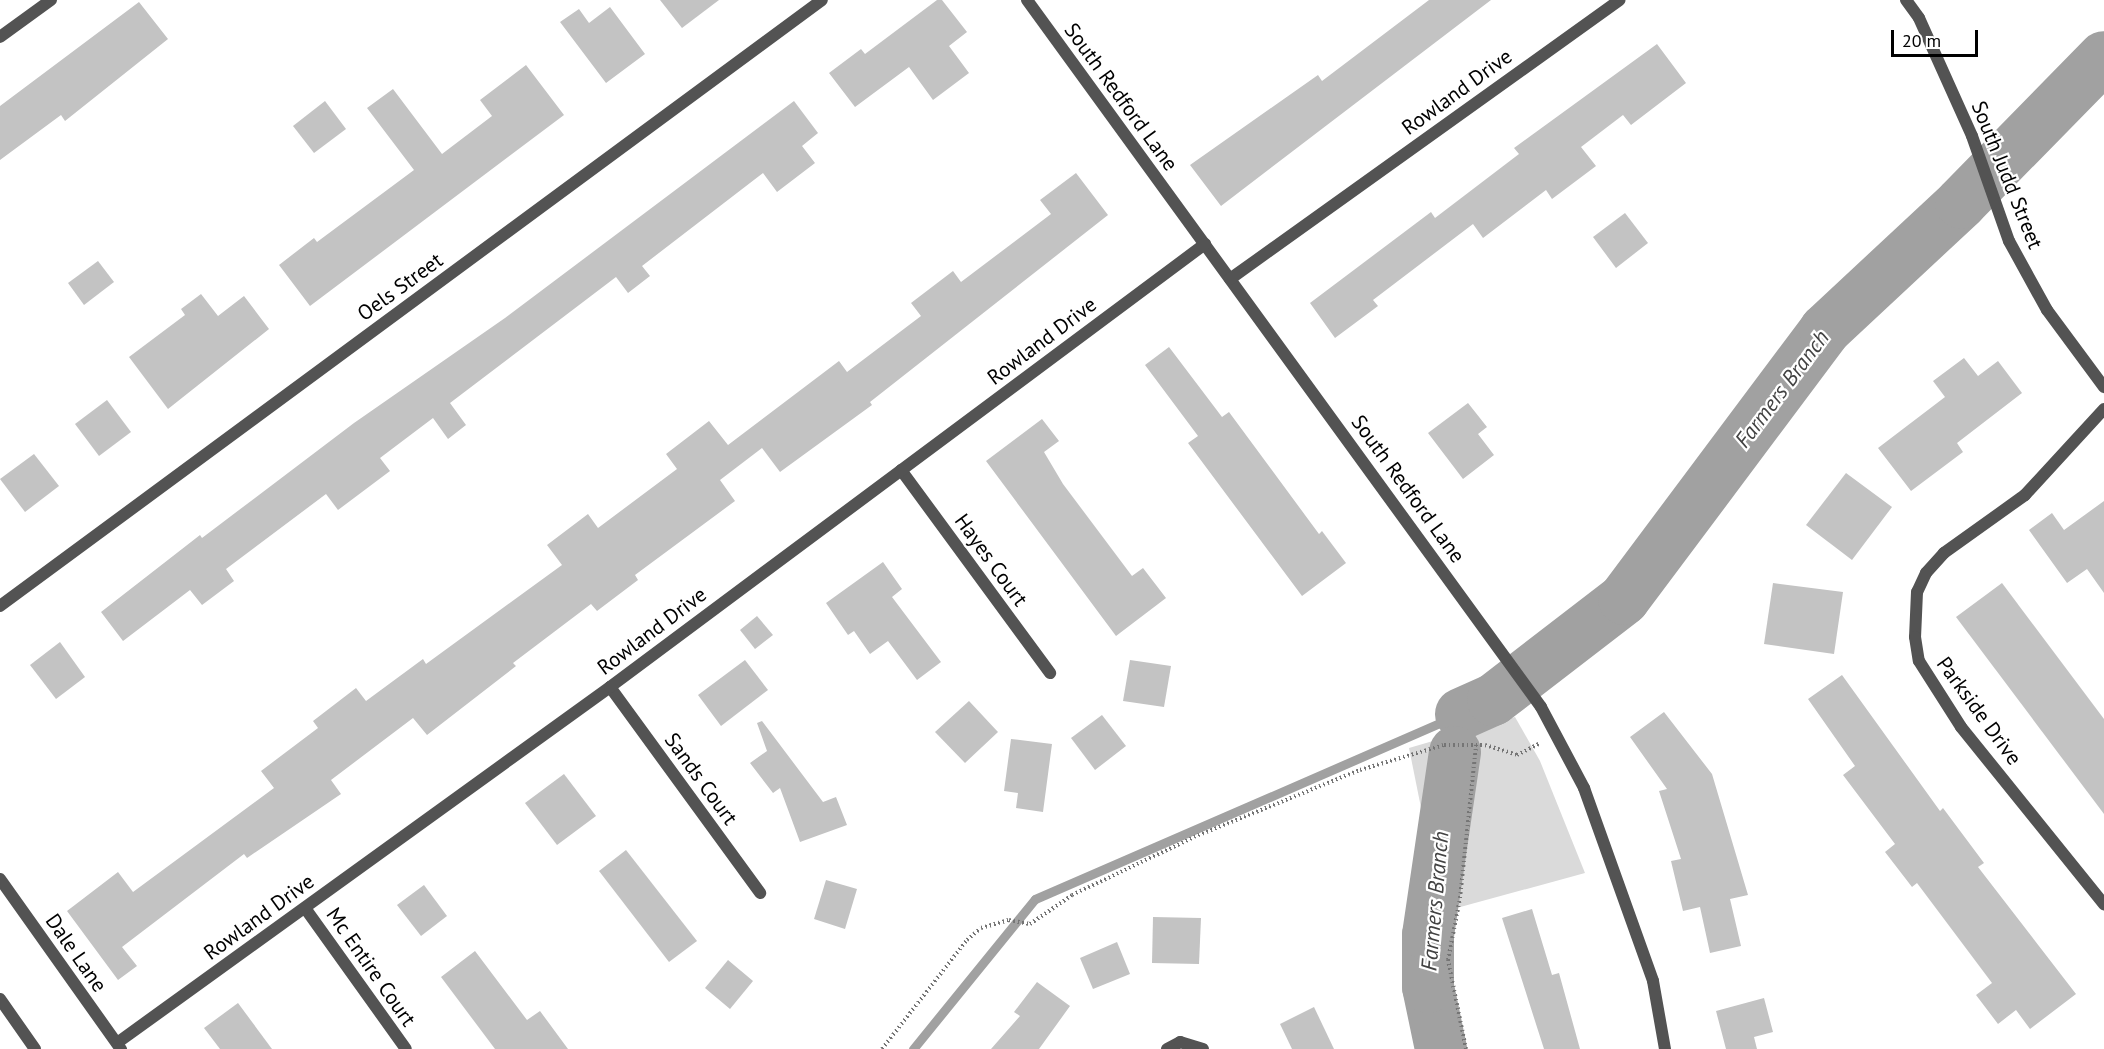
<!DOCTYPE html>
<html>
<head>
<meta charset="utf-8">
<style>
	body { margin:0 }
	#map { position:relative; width:2104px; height:1049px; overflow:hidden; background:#fff; font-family:"PT Sans",sans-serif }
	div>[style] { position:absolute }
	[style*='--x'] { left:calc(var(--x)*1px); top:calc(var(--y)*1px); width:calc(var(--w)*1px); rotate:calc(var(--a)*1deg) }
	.green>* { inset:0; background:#dadada }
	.stream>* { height:9px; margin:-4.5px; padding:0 4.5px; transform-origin:4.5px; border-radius:4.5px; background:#a1a1a1 }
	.river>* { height:52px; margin:-26px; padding:0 26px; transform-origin:26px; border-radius:26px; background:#a1a1a1 }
	.building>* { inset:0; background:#c3c3c3 }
	.path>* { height:4px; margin-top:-2px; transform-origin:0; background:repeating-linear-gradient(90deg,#757575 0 1.5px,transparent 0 4.5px) }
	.service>* { height:12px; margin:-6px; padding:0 6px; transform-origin:6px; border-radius:6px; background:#535353 }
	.minor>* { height:12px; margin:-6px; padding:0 6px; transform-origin:6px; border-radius:6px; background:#535353 }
	.tertiary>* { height:12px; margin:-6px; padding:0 6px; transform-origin:6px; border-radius:6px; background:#535353 }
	span { translate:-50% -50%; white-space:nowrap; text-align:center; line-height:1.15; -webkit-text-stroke:4.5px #fff; paint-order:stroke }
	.street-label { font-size:21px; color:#000 }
	.water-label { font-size:22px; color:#424242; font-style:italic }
	.scale { position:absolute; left:1891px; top:30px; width:87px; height:27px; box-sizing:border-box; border:3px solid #000; border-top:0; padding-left:8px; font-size:18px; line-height:21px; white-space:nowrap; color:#000; -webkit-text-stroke:4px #fff; paint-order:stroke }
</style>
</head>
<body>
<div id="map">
	<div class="green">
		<i style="clip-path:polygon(1515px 717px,1540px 761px,1585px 873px,1442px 912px,1409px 748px)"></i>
	</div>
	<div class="stream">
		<i style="--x:1456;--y:738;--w:25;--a:-78"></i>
		<i style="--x:913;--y:1049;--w:193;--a:-50.9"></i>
		<i style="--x:1035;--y:899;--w:464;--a:-23.5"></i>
	</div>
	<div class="river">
		<i style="--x:1461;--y:714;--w:35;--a:-24"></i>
		<i style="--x:1493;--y:700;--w:165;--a:-37.6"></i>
		<i style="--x:1624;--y:599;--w:336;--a:-53.2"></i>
		<i style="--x:1825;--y:330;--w:186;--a:-43"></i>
		<i style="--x:1961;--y:203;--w:204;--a:-45.6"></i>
		<i style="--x:1441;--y:1049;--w:63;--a:-101.8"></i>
		<i style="--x:1428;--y:987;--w:52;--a:-90"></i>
		<i style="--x:1428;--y:935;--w:185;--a:-81.6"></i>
	</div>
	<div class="building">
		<i style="clip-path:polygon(660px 0,719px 0,682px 28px)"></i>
		<i style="clip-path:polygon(937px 0,942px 0,967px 32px,949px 46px,969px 73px,933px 100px,909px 67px,855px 107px,829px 73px,861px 49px,865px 54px)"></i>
		<i style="clip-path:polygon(1429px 0,1491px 0,1221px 206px,1190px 165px,1318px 75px,1322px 81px)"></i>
		<i style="clip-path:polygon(139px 2px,168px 39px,65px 121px,61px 115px,0 160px,0 106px)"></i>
		<i style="clip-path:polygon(610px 7px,645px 54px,606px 83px,560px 22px,579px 9px,589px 23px)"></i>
		<i style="clip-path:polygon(1657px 44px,1686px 83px,1631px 125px,1623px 115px,1581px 147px,1596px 166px,1552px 199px,1546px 190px,1483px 238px,1473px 224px,1373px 300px,1378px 306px,1335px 338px,1310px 303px,1431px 212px,1435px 218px,1519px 154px,1514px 148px)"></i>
		<i style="clip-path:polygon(526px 65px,564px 115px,310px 306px,279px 265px,314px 238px,317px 242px,414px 170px,367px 108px,393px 89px,442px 154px,492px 116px,480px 100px)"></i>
		<i style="clip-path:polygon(325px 101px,346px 129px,314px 153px,293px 126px)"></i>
		<i style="clip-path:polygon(794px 101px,818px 133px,802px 146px,815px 163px,777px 192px,763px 173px,642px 266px,650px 276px,628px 293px,616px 277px,450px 403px,466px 425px,448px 439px,433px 418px,380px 458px,390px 471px,338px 510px,326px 494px,226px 569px,234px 581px,202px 605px,190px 590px,123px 641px,101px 612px,200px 535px,202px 538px,354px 423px,505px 318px)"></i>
		<i style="clip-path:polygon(1076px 173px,1108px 215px,870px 402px,872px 405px,780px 472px,762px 448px,720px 480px,735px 501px,635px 575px,638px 580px,597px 611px,591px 604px,513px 663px,516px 666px,427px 735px,413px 718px,331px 780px,341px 794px,247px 858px,244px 854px,122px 947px,137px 966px,118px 980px,67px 911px,118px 872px,133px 892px,274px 788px,261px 771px,318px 728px,313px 721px,356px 688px,366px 701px,423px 659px,426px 664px,562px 565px,547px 545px,588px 514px,598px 528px,677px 469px,666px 454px,709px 421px,728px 445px,839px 361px,847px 372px,921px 316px,911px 303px,953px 271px,961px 282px,1051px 214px,1040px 200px)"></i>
		<i style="clip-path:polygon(1625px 213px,1648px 243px,1616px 268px,1593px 237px)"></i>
		<i style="clip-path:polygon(98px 261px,114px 282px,84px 305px,68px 283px)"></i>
		<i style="clip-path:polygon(201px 294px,218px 316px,244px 296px,269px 329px,168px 409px,129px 357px,185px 315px,181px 309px)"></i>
		<i style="clip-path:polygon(1169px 347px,1222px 417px,1229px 412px,1319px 534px,1322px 531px,1346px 563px,1302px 596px,1188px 443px,1198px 436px,1145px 365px)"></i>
		<i style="clip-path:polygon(1964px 358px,1978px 376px,1998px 361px,2022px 393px,1957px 443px,1963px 452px,1911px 491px,1878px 448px,1945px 397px,1933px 381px)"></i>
		<i style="clip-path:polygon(107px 400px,131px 432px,99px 456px,75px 424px)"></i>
		<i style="clip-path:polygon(1468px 403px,1487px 427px,1478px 434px,1494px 455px,1463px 479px,1428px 433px)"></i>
		<i style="clip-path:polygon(1042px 419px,1059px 441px,1044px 452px,1063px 484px,1132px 576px,1143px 568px,1166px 598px,1116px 636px,986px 461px)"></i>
		<i style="clip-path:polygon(34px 454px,59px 486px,25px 512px,0 479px)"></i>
		<i style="clip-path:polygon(1846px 473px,1892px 507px,1852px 560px,1806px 525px)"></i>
		<i style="clip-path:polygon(2104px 501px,2104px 593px,2087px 569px,2067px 583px,2029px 530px,2052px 513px,2064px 530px)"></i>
		<i style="clip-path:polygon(883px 562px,902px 589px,892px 597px,941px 662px,917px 680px,888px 641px,870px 654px,854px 631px,848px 635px,826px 603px)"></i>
		<i style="clip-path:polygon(1773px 583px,1843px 592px,1834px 654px,1764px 644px)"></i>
		<i style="clip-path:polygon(2002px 583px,2104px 719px,2104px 814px,1956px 617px)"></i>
		<i style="clip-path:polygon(757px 616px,773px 635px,755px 649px,740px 630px)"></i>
		<i style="clip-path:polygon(60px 642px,85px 677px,56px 699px,30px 665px)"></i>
		<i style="clip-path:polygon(745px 660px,768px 690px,721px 726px,698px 695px)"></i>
		<i style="clip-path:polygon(1130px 660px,1171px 666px,1164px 707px,1123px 701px)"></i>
		<i style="clip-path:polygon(1842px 675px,1940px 811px,1943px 808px,1984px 863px,1978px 867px,2076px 994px,2030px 1029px,2016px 1010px,1998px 1024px,1976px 995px,1992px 983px,1917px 883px,1912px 887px,1885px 852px,1895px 844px,1843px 775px,1855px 766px,1808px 699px)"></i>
		<i style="clip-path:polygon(969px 701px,998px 732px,965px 763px,935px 732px)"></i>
		<i style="clip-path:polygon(1664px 712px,1712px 774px,1748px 895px,1730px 899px,1741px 946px,1710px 953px,1700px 907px,1683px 911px,1671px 861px,1681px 859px,1659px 791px,1667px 789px,1630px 737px)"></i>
		<i style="clip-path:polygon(1102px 715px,1126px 746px,1095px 770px,1071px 738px)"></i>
		<i style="clip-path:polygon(762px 721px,823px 802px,836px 797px,847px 825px,800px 842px,780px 788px,773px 793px,750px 763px,767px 751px,757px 723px)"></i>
		<i style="clip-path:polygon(1011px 739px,1052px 744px,1043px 812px,1016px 808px,1018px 793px,1004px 791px)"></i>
		<i style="clip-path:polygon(564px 774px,596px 816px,557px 845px,525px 803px)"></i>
		<i style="clip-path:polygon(626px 850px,697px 941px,669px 962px,599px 871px)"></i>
		<i style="clip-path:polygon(826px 880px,857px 889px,845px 929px,814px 919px)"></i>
		<i style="clip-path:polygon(424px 885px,447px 916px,421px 936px,397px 905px)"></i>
		<i style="clip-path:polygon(1532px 909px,1552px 975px,1559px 973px,1580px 1049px,1544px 1049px,1502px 918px)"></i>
		<i style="clip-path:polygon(1153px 917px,1201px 918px,1199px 964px,1152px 963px)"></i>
		<i style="clip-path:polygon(1117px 942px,1130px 974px,1093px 989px,1080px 958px)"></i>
		<i style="clip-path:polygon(475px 951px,527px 1020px,540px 1011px,568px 1049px,495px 1049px,441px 977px)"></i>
		<i style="clip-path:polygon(728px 960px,753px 981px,730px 1009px,705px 988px)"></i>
		<i style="clip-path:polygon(1037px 982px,1070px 1006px,1039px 1049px,991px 1049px,1020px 1016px,1014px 1012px)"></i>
		<i style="clip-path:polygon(1764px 998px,1773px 1032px,1754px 1037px,1757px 1049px,1726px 1049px,1716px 1011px)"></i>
		<i style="clip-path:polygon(238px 1003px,272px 1049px,220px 1049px,204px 1028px)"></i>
		<i style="clip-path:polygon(1314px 1007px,1334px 1049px,1292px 1049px,1280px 1024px)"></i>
	</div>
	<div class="path">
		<i style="--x:882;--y:1049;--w:138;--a:-52.1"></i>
		<i style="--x:967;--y:940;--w:18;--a:-41"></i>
		<i style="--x:981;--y:928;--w:29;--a:-16"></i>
		<i style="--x:1009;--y:920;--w:21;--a:11"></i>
		<i style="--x:1030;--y:924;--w:51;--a:-34.6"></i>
		<i style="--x:1072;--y:895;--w:135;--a:-25.4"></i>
		<i style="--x:1194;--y:837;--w:179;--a:-22"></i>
		<i style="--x:1360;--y:770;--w:88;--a:-16.6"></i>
		<i style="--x:1444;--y:745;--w:41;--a:0"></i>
		<i style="--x:1485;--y:745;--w:34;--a:17"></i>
		<i style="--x:1517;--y:755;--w:25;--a:-27"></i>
		<i style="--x:1466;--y:1049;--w:91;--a:-101.4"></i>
		<i style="--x:1448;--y:960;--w:63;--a:-79"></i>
		<i style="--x:1460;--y:898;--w:154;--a:-84"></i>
	</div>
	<div class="service">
		<i style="--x:0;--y:999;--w:61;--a:55"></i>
	</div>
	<div class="minor">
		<i style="--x:1027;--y:0;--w:874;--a:53.98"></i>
		<i style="--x:1541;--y:707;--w:92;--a:62"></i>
		<i style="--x:1584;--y:788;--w:205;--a:70.3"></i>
		<i style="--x:1653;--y:981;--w:69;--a:80"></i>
		<i style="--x:1906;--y:0;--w:22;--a:54"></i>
		<i style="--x:1919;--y:18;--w:129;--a:65.8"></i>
		<i style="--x:1972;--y:136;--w:111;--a:70.6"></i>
		<i style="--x:2009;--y:241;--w:79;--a:61.2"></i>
		<i style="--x:2047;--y:310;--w:96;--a:53.5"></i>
		<i style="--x:0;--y:37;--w:63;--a:-36"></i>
		<i style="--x:1230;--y:279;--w:479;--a:-35.6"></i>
		<i style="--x:2104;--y:409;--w:117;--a:132.6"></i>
		<i style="--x:2025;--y:495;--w:100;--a:144.4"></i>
		<i style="--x:1944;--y:553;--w:27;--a:132"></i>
		<i style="--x:1926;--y:573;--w:21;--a:115"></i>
		<i style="--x:1917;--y:592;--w:45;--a:92.5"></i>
		<i style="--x:1915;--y:637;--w:24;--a:81"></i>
		<i style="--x:1919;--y:661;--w:78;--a:57.5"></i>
		<i style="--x:1961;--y:727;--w:228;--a:51.1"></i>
		<i style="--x:901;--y:470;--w:252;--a:53.7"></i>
		<i style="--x:0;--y:606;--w:1021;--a:-36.4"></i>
		<i style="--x:610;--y:687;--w:255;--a:53.9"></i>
		<i style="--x:305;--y:908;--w:173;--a:54.4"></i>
		<i style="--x:117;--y:1043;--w:608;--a:-35.83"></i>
		<i style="--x:610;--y:687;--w:742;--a:-36.67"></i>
		<i style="--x:1167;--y:1049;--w:15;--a:-28"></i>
		<i style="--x:1180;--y:1042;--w:24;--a:17"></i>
	</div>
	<div class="tertiary">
		<i style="--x:0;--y:879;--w:209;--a:54.6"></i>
	</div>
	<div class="street-label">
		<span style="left:1457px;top:92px;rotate:-36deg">Rowland Drive</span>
		<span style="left:1121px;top:97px;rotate:54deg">South Redford Lane</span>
		<span style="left:2007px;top:175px;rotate:68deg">South Judd Street</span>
		<span style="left:400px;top:287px;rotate:-36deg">Oels Street</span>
		<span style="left:1042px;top:341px;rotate:-37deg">Rowland Drive</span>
		<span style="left:1408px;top:489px;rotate:54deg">South Redford Lane</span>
		<span style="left:991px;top:560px;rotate:54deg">Hayes Court</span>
		<span style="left:652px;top:631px;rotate:-37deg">Rowland Drive</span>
		<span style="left:1979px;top:711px;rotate:54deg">Parkside Drive</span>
		<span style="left:701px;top:779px;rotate:54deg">Sands Court</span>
		<span style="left:259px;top:917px;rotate:-36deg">Rowland Drive</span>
		<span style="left:76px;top:953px;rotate:55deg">Dale Lane</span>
		<span style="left:371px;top:967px;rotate:55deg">Mc Entire Court</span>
	</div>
	<div class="water-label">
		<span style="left:1782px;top:389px;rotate:-53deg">Farmers Branch</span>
		<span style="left:1435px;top:901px;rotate:-85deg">Farmers Branch</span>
	</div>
	<div class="scale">20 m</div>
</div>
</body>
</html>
